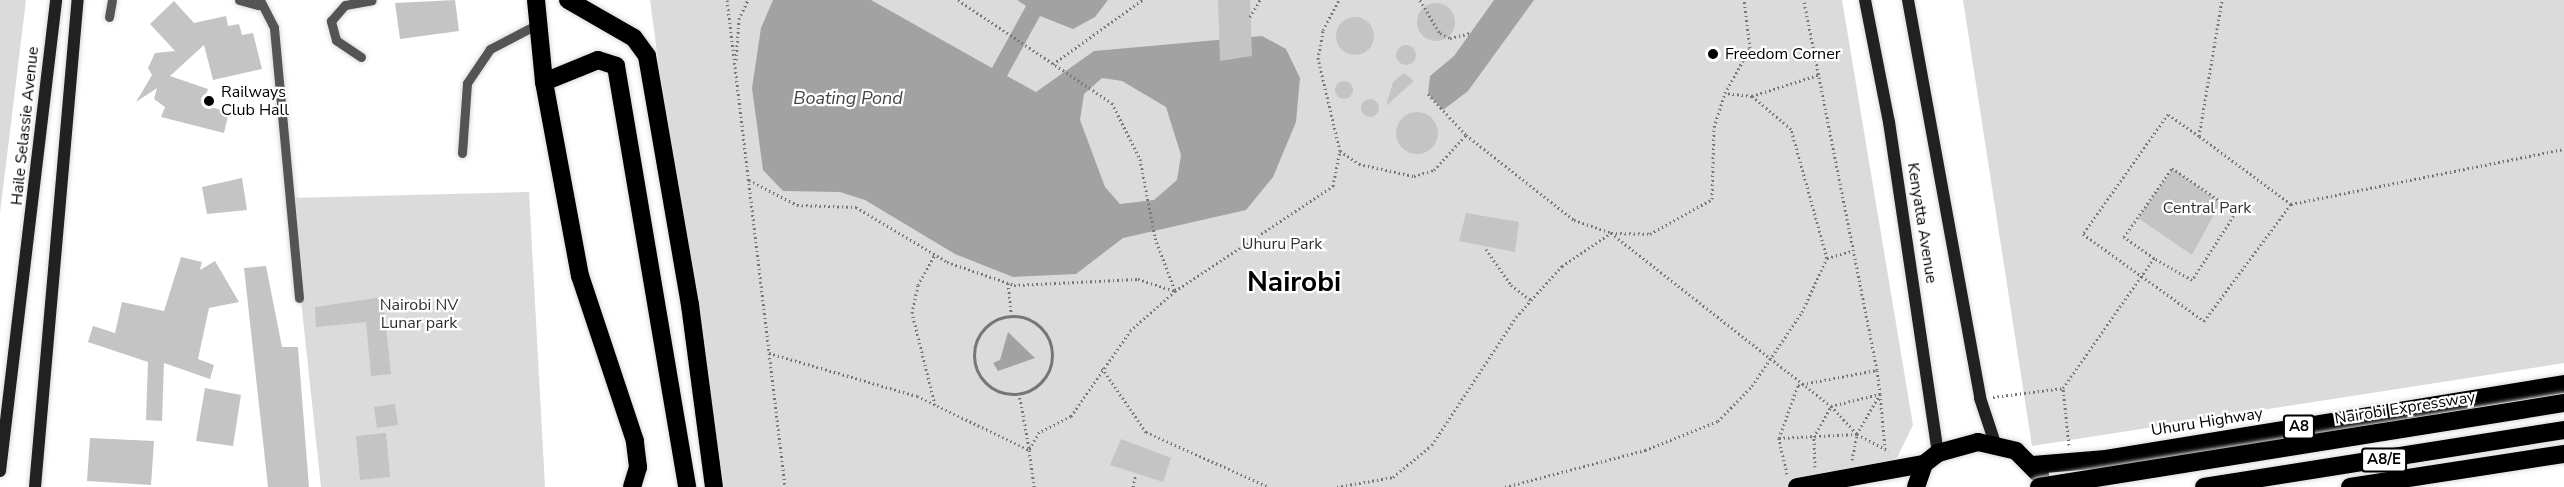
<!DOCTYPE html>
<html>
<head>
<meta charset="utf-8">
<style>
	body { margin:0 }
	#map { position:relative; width:2564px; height:487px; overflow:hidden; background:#fff; font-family:"Nunito Sans",sans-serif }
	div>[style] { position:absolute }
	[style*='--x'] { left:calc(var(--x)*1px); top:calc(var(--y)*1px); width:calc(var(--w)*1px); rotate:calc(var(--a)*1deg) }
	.green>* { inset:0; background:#dbdbdb }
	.water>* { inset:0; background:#a2a2a2 }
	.building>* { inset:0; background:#c4c4c4 }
	.round { border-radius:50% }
	.path>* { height:3px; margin-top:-1.5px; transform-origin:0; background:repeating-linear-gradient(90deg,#767676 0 1.5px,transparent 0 4.5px) }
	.path>.ring { margin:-1.5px; padding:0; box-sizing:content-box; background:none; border:3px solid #767676; border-radius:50% }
	.roads { filter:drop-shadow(0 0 2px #dbdbdb) drop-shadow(0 0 2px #dbdbdb) }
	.lane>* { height:9px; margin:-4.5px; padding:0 4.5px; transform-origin:4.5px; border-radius:4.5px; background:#545454 }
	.secondary>* { height:12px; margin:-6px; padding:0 6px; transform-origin:6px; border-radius:6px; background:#212121 }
	.highway>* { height:18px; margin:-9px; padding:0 9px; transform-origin:9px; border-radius:9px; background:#000 }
	.bridges { filter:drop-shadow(0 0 2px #dbdbdb) drop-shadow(0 0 2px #dbdbdb) }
	.highway-bridge>* { height:18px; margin:-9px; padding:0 9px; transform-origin:9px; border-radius:9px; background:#000 }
	.dots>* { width:16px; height:16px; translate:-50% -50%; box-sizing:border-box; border:3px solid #fff; border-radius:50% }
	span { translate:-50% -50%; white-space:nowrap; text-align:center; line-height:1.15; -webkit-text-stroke:4.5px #fff; paint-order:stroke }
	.shield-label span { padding:2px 4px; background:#fff; border:2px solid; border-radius:4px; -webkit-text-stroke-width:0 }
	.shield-label { font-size:15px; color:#000; font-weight:700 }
	.poi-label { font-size:16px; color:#000 }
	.left { translate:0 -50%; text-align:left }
	.street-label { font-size:16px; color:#000 }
	.park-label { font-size:16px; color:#323232 }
	.water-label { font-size:18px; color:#434343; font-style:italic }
	.town-label { font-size:28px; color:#000; font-weight:700 }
</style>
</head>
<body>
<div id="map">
	<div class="green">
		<i style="clip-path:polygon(0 0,26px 0,0 213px)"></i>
		<i style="clip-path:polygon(650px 0,1842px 0,1913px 425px,1892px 468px,1798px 487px,724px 487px,679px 218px)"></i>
		<i style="clip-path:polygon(1963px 0,2564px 0,2564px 363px,2032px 446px)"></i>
		<i style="clip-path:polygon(529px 192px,545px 487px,321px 487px,290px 198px)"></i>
	</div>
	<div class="water">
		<i style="clip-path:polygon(evenodd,773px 0,871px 0,992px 68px,1026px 6px,1017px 0,1108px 0,1095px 17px,1073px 29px,1040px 16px,1007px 76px,1036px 92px,1094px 51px,1262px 36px,1286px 49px,1300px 78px,1296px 122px,1273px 177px,1246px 210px,1123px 238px,1076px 274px,1013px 277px,955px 254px,865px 200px,840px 192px,783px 191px,763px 170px,752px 88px,761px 28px,773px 0,1102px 78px,1122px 81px,1166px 107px,1181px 155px,1177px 180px,1154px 200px,1120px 204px,1105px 187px,1080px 120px,1084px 94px,1102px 78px)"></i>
		<i style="clip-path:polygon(1494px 0,1534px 0,1468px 91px,1443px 110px,1428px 94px,1430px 76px,1454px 56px)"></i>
		<i style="clip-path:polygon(1008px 332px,1035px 358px,998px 371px,993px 363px,1000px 360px)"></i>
	</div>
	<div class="building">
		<i style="clip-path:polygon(455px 0,459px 31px,400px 39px,395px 3px)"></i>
		<i style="clip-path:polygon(1218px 0,1250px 0,1252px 56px,1220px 61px)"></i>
		<i style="clip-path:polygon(174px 1px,194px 23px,226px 16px,228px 26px,239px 24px,242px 35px,253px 33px,262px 69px,213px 80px,204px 45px,170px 76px,208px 89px,202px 105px,229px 112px,224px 133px,161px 117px,165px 107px,154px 99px,157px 88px,136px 102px,152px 75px,148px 68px,155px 53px,175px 51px,150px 24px)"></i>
		<i class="round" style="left:1417px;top:3px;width:38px;height:38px"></i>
		<i class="round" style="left:1336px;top:17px;width:38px;height:38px"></i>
		<i class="round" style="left:1396px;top:45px;width:20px;height:20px"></i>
		<i style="clip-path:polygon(1404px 73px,1414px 81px,1386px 106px,1393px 82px)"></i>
		<i class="round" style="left:1335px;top:81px;width:18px;height:18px"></i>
		<i class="round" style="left:1361px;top:99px;width:18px;height:18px"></i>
		<i class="round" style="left:1396px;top:112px;width:42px;height:42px"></i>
		<i style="clip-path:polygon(2173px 169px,2220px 203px,2192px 255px,2138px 218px)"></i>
		<i style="clip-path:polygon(242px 178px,247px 210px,207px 214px,202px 187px)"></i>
		<i style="clip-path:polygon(1466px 213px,1519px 222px,1515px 252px,1459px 241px)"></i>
		<i style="clip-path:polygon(181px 257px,202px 262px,200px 270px,215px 261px,239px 302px,209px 308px,198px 359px,214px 365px,210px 379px,164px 363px,162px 421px,146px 420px,148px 362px,88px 342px,93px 326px,115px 333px,122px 302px,164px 311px)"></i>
		<i style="clip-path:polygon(266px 266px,282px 347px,298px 347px,309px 487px,268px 487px,244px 268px)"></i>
		<i style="clip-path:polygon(383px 297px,391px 374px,371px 376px,366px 322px,316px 327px,315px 307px)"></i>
		<i style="clip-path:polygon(205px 388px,241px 395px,233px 446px,196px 441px)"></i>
		<i style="clip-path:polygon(395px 404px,398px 425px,377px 428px,374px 407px)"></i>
		<i style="clip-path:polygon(386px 433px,390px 477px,360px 480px,356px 436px)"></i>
		<i style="clip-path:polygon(90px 438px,154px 441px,151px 485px,87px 481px)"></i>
		<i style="clip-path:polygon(1121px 439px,1171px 458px,1163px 482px,1110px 465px)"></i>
	</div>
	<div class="path">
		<i style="--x:727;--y:0;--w:490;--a:83.2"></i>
		<i style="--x:958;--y:0;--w:185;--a:33.8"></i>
		<i style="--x:1112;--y:103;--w:63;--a:63.4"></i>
		<i style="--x:1140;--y:159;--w:80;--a:79.2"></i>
		<i style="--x:1155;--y:238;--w:57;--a:69.3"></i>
		<i style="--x:1175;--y:291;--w:190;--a:-33.6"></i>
		<i style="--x:1333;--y:186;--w:36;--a:-79"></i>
		<i style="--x:1340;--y:151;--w:95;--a:-103.4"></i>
		<i style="--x:1318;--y:59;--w:29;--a:-80"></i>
		<i style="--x:1323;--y:30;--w:34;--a:-62"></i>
		<i style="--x:1420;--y:0;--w:39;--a:59"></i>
		<i style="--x:1440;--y:33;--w:11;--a:27"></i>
		<i style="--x:1450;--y:38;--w:21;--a:-14"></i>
		<i style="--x:1250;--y:17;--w:20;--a:-60"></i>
		<i style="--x:736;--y:60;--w:41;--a:-85.8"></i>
		<i style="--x:739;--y:19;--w:21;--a:-65"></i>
		<i style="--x:1053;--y:64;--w:110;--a:-35.7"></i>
		<i style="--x:1428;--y:94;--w:56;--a:47.2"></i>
		<i style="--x:1466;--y:135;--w:137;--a:38.2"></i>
		<i style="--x:1574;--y:220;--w:39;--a:19"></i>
		<i style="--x:1611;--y:233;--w:39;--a:1"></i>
		<i style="--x:1650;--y:234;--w:71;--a:-29.4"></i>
		<i style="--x:1712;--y:199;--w:72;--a:-88.4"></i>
		<i style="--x:1714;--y:127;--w:36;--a:-72"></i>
		<i style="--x:1752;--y:96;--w:69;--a:-17.7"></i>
		<i style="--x:2199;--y:136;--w:38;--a:-145"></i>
		<i style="--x:2168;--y:114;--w:147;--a:125.3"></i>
		<i style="--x:2083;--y:234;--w:149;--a:35.7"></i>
		<i style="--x:2204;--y:321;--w:146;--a:-53.4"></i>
		<i style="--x:2291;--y:204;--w:114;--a:-143.5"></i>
		<i style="--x:2199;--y:136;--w:138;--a:-80.4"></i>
		<i style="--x:1340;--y:151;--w:23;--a:34"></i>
		<i style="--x:1359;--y:164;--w:56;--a:12.3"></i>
		<i style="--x:1414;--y:176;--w:21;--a:-17"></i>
		<i style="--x:1434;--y:170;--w:47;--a:-47.6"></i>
		<i style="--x:749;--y:180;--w:54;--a:27.5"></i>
		<i style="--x:797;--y:205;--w:59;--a:1.9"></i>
		<i style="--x:856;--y:207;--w:106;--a:31.1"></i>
		<i style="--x:947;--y:262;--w:71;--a:18.9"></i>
		<i style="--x:1014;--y:285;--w:124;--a:-2.8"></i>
		<i style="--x:1138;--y:279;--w:39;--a:18"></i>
		<i style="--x:1175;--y:291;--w:59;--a:138.4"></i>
		<i style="--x:1131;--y:330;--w:105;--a:124.9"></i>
		<i style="--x:1071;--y:416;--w:36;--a:153"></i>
		<i style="--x:1039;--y:432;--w:21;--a:119"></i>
		<i style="--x:1029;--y:450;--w:37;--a:82"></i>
		<i style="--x:2291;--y:204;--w:278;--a:-11.4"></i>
		<i style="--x:1486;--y:249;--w:44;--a:55.2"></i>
		<i style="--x:1511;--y:285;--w:26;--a:37"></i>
		<i style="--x:1827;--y:258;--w:26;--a:-16"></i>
		<i style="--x:1008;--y:283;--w:31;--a:84"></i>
		<i class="ring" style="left:974px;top:316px;width:75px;height:75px"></i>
		<i style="--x:769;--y:353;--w:154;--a:16.2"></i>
		<i style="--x:917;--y:396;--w:124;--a:25.7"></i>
		<i style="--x:1102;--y:368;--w:78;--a:55.5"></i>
		<i style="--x:1146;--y:432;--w:135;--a:24.1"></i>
		<i style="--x:1019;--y:393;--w:56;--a:79.7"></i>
		<i style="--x:1993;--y:397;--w:71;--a:-7.3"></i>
		<i style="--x:935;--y:405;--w:95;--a:-104"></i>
		<i style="--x:912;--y:313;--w:29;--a:-78"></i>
		<i style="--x:918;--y:285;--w:35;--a:-61"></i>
		<i style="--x:1779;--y:438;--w:78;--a:-2.9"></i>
		<i style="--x:2069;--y:445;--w:57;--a:-96"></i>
		<i style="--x:2063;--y:388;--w:159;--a:-55"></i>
		<i style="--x:2154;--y:258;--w:37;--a:-145"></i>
		<i style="--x:2124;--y:237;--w:84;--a:-55.2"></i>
		<i style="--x:2172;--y:168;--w:78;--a:34.5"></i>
		<i style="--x:2236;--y:212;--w:81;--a:122.9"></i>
		<i style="--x:2192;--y:280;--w:44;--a:-149.9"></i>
		<i style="--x:1852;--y:460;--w:26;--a:-79"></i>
		<i style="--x:1857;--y:434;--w:46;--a:-60.1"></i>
		<i style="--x:1880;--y:394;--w:24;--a:-97"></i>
		<i style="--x:1815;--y:467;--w:30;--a:-92"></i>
		<i style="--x:1814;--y:437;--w:35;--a:-61"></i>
		<i style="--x:1831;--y:406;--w:50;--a:-13.8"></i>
		<i style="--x:1880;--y:394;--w:54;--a:84.7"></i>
		<i style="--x:1787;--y:474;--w:37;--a:-103"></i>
		<i style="--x:1779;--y:438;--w:56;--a:-70.3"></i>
		<i style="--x:1798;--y:385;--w:80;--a:-10.8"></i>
		<i style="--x:1877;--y:370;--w:377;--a:-101.2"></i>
		<i style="--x:1133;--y:487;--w:13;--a:-77"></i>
		<i style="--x:1337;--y:487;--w:57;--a:-10.1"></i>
		<i style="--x:1393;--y:477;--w:50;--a:-39.4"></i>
		<i style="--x:1432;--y:445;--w:153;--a:-56.7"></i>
		<i style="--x:1516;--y:317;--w:69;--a:-48"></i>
		<i style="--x:1562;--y:266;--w:59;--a:-34"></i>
		<i style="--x:1611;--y:233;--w:280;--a:38.2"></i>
		<i style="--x:1831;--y:406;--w:38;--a:47"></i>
		<i style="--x:1857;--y:434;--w:36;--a:28"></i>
		<i style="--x:1505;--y:487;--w:145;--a:-14.8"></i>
		<i style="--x:1645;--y:450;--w:79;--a:-21.7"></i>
		<i style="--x:1718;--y:421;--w:49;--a:-45.8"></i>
		<i style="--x:1752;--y:386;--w:89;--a:-56"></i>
		<i style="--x:1802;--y:312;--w:60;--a:-65.2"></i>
		<i style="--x:1827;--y:258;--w:134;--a:-105.6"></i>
		<i style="--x:1791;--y:129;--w:51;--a:-139.8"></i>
		<i style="--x:1752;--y:96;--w:27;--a:-174"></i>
		<i style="--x:1725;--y:93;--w:51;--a:-60.9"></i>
		<i style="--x:1750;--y:48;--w:48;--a:-97.1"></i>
	</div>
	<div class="roads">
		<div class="lane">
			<i style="--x:239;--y:0;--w:20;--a:15"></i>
			<i style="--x:260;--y:0;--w:31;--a:63"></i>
			<i style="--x:274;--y:28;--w:271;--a:84.7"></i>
			<i style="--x:109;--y:17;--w:17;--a:-80"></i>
			<i style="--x:361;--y:57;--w:30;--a:-146"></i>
			<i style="--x:336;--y:40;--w:20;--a:-105"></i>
			<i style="--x:331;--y:21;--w:21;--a:-49"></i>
			<i style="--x:345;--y:5;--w:27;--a:-10"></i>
			<i style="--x:462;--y:153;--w:70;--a:-85.9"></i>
			<i style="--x:467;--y:83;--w:41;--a:-55.9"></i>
			<i style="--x:490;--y:49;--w:54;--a:-27.5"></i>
		</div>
		<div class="secondary">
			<i style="--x:1865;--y:0;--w:124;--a:78.9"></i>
			<i style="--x:1889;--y:122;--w:335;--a:81.6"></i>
			<i style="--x:1908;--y:0;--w:404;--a:79.7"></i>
			<i style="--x:1980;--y:398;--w:47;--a:71.6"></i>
			<i style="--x:0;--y:471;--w:474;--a:-83.2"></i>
			<i style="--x:35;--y:487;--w:489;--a:-85"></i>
		</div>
		<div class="highway">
			<i style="--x:536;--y:0;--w:82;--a:84.4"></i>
			<i style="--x:568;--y:0;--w:76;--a:29.9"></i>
			<i style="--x:634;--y:38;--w:22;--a:54"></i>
			<i style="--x:647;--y:56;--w:253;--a:80.2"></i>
			<i style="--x:690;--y:305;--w:184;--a:82.5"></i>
			<i style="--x:2033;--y:465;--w:73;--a:-4.7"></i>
			<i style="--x:2106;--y:459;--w:464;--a:-9.3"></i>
			<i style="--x:632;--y:487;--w:21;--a:-73"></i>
			<i style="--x:638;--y:467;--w:26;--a:-97"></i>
			<i style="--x:635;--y:441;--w:174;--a:-108.4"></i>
			<i style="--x:580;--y:276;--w:197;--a:-100.5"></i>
			<i style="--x:544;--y:82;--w:58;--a:-22.2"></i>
			<i style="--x:598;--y:60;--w:19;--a:18"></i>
			<i style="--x:616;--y:66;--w:427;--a:80.4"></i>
			<i style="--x:1797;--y:487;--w:129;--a:-10.3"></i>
			<i style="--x:1916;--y:487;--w:24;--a:-71"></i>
			<i style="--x:1924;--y:464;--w:18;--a:-38"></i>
			<i style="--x:1938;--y:453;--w:41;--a:-15.4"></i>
			<i style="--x:1978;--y:442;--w:39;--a:13"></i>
			<i style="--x:2016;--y:451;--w:34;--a:45"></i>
			<i style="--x:2204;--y:487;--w:364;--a:-9"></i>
			<i style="--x:2350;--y:487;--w:217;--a:-8.8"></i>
		</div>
	</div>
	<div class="bridges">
		<div class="highway-bridge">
			<i style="--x:2039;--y:487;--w:532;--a:-9.09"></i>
		</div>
	</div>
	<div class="dots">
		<i style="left:1713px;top:54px;background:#000"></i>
		<i style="left:209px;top:101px;background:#000"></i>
	</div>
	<div class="shield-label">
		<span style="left:2299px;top:427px">A8</span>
		<span style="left:2384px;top:460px">A8/E</span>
	</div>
	<div class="poi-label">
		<span class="left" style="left:1725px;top:54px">Freedom Corner</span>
		<span class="left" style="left:221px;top:101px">Railways<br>Club Hall</span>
	</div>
	<div class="street-label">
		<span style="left:25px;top:126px;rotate:-84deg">Haile Selassie Avenue</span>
		<span style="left:1922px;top:223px;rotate:81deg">Kenyatta Avenue</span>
		<span style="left:2405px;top:408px;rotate:-9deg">Nairobi Expressway</span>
		<span style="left:2207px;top:422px;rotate:-9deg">Uhuru Highway</span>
	</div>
	<div class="park-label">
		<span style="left:2207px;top:208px">Central Park</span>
		<span style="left:1282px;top:244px">Uhuru Park</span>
		<span style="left:419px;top:314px">Nairobi NV<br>Lunar park</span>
	</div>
	<div class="water-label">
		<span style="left:848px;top:98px">Boating Pond</span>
	</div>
	<div class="town-label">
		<span style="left:1294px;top:282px">Nairobi</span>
	</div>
</div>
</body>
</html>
